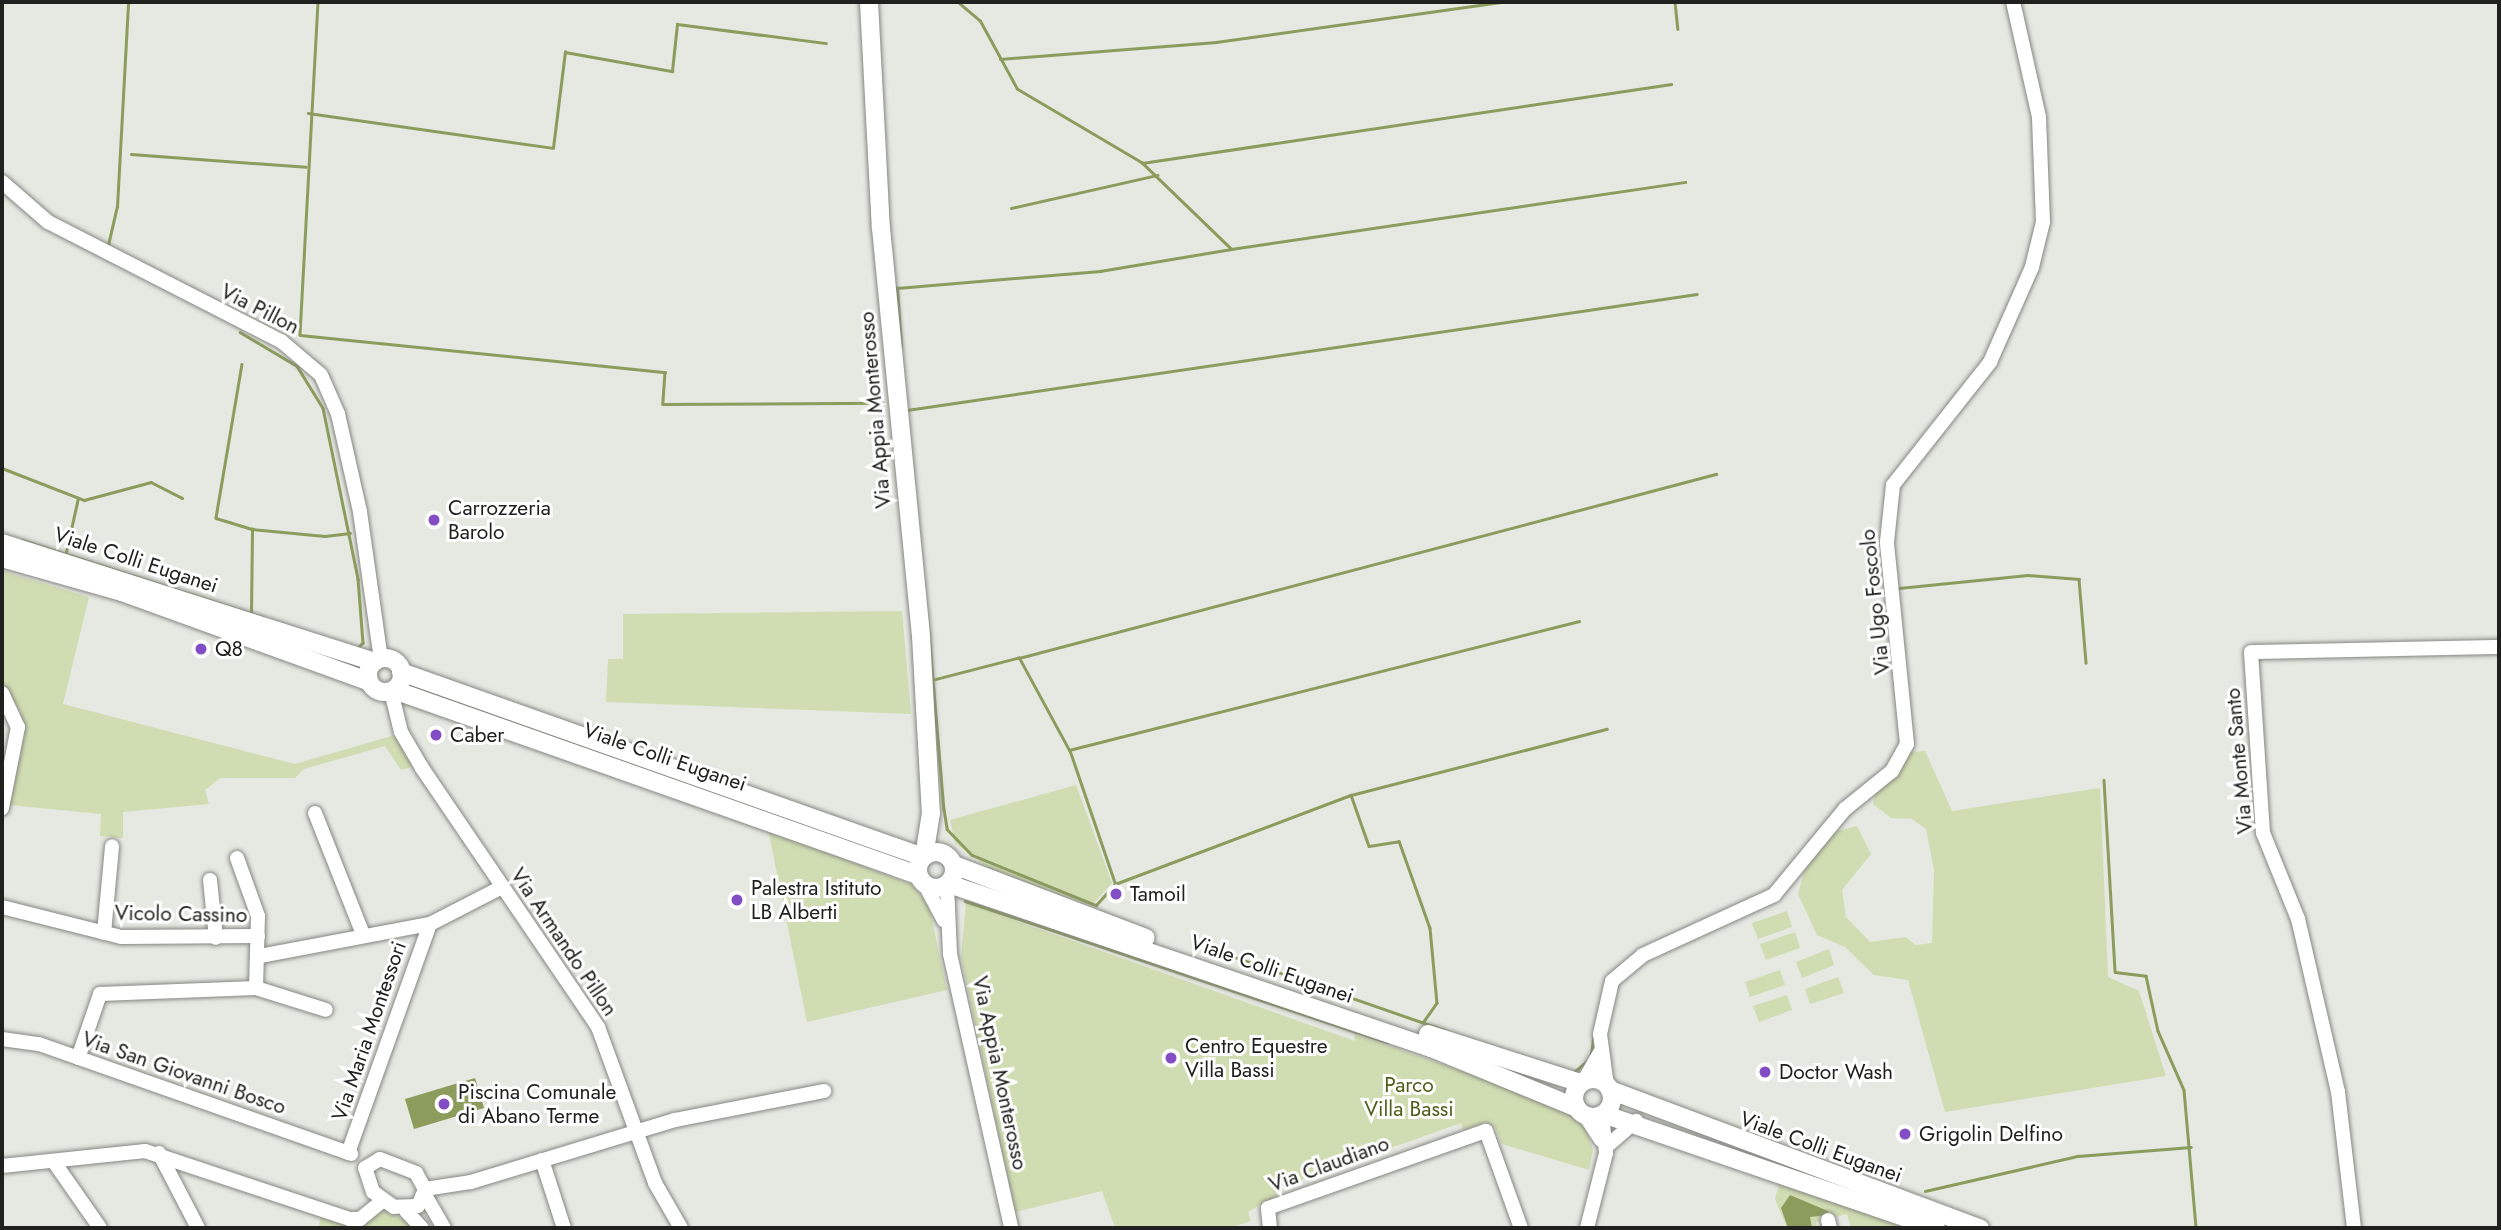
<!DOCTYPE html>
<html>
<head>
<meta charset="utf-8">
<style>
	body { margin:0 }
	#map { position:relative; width:2501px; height:1230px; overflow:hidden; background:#e6e8e2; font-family:Jost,sans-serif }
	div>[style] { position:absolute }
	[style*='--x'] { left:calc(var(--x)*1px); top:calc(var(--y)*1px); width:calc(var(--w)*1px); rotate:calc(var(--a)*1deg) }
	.green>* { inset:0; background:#d0ddb2 }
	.water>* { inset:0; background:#8b9c5d }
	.stream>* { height:2.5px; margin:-1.25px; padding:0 1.25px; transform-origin:1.25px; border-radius:1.25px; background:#8b9c5d }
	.roads { filter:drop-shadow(0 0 2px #858781) drop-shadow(0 0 2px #858781) }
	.minor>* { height:14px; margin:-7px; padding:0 7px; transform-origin:7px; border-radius:7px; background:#fff }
	.major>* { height:18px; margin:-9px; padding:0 9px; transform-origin:9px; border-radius:9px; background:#fff }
	.major>.ring { margin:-9px; padding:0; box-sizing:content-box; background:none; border:18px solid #fff; border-radius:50% }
	.dots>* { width:19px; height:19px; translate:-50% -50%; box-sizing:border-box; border:4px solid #fff; border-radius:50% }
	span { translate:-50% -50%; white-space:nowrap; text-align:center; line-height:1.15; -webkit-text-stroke:6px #fff; paint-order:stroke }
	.street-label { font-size:21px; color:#20201e }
	.poi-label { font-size:21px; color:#20201e }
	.left { translate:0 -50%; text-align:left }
	.park-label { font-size:21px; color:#4e5d18 }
	.frame { position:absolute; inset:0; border:4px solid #20201e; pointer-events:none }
</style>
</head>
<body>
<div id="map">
	<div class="green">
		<i style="clip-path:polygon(2px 571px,89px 597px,63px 704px,295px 764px,395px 735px,414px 766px,401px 770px,385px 746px,304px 769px,295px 778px,220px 778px,205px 790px,209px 804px,123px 812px,123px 838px,100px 836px,101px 814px,9px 805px,24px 729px,21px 711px,2px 687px)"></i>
		<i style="clip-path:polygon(902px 611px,911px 714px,606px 702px,608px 659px,623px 659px,623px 614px)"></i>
		<i style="clip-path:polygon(1925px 751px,1952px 811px,2100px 788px,2108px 977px,2139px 991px,2166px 1076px,1945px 1112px,1908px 980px,1874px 975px,1845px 947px,1817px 935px,1798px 894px,1807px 862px,1829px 833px,1857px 826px,1871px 854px,1842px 890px,1846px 917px,1870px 942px,1906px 937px,1915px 945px,1932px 943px,1934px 870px,1926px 829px,1912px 819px,1891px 818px,1873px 804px,1876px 788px,1908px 752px)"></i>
		<i style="clip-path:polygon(1076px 785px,1112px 883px,1091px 906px,990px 869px,955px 843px,950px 820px)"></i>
		<i style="clip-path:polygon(768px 829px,912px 885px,929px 906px,947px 990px,807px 1022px)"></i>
		<i style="clip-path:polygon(966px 903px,1355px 1041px,1354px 1034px,1558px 1104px,1585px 1128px,1593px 1150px,1589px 1170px,1502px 1144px,1495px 1127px,1485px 1123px,1463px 1130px,1461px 1123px,1275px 1189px,1277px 1196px,1248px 1212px,1251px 1221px,1229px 1228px,1115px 1228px,1102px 1191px,1015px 1212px,961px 956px)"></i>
		<i style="clip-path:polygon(1787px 911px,1792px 927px,1758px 939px,1752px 923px)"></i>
		<i style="clip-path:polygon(1795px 932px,1800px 948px,1766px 960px,1760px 944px)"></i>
		<i style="clip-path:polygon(1829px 949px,1834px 965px,1802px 978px,1796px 962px)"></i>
		<i style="clip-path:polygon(1780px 970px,1785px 985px,1750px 997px,1745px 982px)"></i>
		<i style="clip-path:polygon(1838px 977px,1844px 993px,1810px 1004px,1805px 989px)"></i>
		<i style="clip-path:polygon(1787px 995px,1792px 1010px,1759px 1022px,1753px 1006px)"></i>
		<i style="clip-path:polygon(1780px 1181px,1909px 1228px,1851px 1228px,1847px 1214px,1816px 1222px,1817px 1228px,1787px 1228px,1775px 1199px)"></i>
		<i style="clip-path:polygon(386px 1209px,416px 1228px,318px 1228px,322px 1214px,360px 1225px)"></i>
	</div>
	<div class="water">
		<i style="clip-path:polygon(475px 1078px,484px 1108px,414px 1129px,405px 1099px)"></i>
		<i style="clip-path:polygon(1790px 1195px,1828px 1211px,1829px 1215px,1810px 1217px,1812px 1228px,1788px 1228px,1781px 1208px)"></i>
	</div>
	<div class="stream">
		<i style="--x:318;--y:2;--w:333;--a:93.1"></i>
		<i style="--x:300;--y:335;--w:367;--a:5.8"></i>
		<i style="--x:665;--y:372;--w:32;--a:94"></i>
		<i style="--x:663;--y:404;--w:220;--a:-0.3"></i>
		<i style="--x:1675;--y:2;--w:27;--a:84"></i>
		<i style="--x:1000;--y:59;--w:217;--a:-4.5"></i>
		<i style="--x:1216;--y:42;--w:289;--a:-8"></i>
		<i style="--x:308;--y:113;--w:247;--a:8.1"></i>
		<i style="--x:553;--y:148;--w:97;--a:-82.9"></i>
		<i style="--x:565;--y:52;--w:109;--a:10.1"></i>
		<i style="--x:672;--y:71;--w:47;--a:-83.9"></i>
		<i style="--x:677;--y:24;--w:150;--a:7.3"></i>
		<i style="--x:131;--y:154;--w:175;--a:4.2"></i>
		<i style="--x:1142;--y:163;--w:535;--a:-8.49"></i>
		<i style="--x:1011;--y:208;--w:150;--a:-12.7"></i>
		<i style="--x:108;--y:245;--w:39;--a:-77"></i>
		<i style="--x:117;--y:207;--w:205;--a:-86.9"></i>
		<i style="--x:1231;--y:249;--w:459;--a:-8.4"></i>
		<i style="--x:240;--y:332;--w:66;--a:30.8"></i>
		<i style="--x:297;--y:366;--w:49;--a:58.2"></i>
		<i style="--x:323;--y:408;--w:175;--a:78.4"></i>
		<i style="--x:358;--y:579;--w:64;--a:85.5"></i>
		<i style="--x:363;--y:643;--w:7;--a:135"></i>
		<i style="--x:901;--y:347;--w:59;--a:-93.9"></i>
		<i style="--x:897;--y:288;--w:204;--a:-4.8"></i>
		<i style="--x:1100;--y:271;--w:133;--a:-9.5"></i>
		<i style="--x:1231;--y:249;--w:124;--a:-136"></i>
		<i style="--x:1142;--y:163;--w:145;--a:-149.4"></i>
		<i style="--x:1017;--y:89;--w:77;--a:-118.6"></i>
		<i style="--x:980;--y:21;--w:30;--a:-140"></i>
		<i style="--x:242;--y:364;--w:156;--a:99.6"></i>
		<i style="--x:216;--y:518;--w:38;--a:17"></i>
		<i style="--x:252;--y:529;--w:73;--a:5.5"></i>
		<i style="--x:325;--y:536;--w:25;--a:-7"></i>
		<i style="--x:907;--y:410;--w:798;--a:-8.35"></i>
		<i style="--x:2;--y:468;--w:88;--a:21.3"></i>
		<i style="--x:84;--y:500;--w:69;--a:-15"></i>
		<i style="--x:151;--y:482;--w:35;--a:27"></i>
		<i style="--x:22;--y:540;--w:255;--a:17.8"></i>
		<i style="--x:66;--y:552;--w:55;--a:-77.5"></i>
		<i style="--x:1899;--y:588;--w:129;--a:-5.8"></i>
		<i style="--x:2027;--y:575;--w:52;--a:4.4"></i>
		<i style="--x:2079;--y:579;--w:84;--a:85.2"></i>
		<i style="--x:251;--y:613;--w:84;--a:-89.3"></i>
		<i style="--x:929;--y:632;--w:178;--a:85.2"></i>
		<i style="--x:944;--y:809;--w:20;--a:81"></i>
		<i style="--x:947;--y:829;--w:36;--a:46"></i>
		<i style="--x:972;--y:855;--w:134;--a:22"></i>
		<i style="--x:1096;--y:905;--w:28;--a:-48"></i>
		<i style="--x:1115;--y:884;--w:139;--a:-108.8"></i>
		<i style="--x:1070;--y:752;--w:107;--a:-118.5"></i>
		<i style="--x:1019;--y:658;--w:88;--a:165.5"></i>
		<i style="--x:1019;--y:658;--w:721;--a:-14.79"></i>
		<i style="--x:1069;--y:750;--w:526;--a:-14.19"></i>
		<i style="--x:2104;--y:780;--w:192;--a:86.7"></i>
		<i style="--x:2115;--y:972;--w:31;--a:7"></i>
		<i style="--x:2146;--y:976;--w:56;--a:77.7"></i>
		<i style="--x:2158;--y:1031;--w:64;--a:66.2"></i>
		<i style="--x:2184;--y:1090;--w:139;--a:85"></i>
		<i style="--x:1351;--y:795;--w:54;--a:70.6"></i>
		<i style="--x:1369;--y:846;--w:30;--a:-9"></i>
		<i style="--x:1399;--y:841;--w:92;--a:70.4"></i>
		<i style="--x:1430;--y:928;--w:75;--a:84.7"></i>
		<i style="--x:1437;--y:1003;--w:24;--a:125"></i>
		<i style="--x:1115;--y:884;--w:252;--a:-20.7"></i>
		<i style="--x:1351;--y:795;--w:264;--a:-14.5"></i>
		<i style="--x:965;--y:901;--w:445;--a:18.5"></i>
		<i style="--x:1206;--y:947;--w:252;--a:19.2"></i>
		<i style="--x:1591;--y:1055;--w:17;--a:-83"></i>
		<i style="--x:1574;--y:1072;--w:17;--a:-40"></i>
		<i style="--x:1925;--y:1191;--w:157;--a:-12.9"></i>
		<i style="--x:2078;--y:1156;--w:113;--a:-4.6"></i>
	</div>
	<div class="roads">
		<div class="minor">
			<i style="--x:2;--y:182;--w:61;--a:41"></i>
			<i style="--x:48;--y:222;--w:262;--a:27.1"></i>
			<i style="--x:281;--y:341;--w:52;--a:40.4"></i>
			<i style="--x:321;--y:375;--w:43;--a:66.4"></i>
			<i style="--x:338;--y:414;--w:100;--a:77.3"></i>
			<i style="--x:360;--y:512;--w:148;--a:81.9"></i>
			<i style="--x:391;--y:691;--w:42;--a:76.3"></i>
			<i style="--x:401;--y:732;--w:42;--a:59.7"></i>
			<i style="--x:422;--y:768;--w:313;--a:55.8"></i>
			<i style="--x:598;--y:1027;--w:166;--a:69.9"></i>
			<i style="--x:655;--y:1183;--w:52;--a:60"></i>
			<i style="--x:2;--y:693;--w:38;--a:65"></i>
			<i style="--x:18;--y:727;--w:83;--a:101.2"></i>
			<i style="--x:315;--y:813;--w:130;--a:68.4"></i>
			<i style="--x:237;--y:858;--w:62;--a:70.1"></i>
			<i style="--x:258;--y:916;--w:72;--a:91.6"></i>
			<i style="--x:210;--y:880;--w:58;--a:84.1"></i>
			<i style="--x:925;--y:885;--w:40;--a:62"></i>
			<i style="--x:947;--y:885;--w:69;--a:87.5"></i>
			<i style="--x:950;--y:954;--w:281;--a:77.4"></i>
			<i style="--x:2;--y:907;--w:123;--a:14.1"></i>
			<i style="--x:121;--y:937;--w:137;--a:-0.4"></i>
			<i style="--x:104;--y:933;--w:87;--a:-84.7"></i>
			<i style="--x:260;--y:956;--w:173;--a:-10.7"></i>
			<i style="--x:2;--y:1039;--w:37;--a:8"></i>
			<i style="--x:39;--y:1044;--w:331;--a:19.4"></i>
			<i style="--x:78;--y:1058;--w:68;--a:-71"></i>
			<i style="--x:100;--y:994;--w:156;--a:-2.2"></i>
			<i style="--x:256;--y:988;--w:73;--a:17.4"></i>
			<i style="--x:1583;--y:1082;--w:34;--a:-60"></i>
			<i style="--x:1607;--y:1086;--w:52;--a:-97.7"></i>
			<i style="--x:1600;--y:1034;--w:54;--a:-77.2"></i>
			<i style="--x:1612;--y:981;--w:40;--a:-40"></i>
			<i style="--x:1643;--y:955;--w:144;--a:-24.6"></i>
			<i style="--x:1774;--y:895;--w:112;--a:-50.5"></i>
			<i style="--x:1845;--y:809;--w:60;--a:-39"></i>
			<i style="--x:1892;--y:771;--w:31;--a:-61"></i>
			<i style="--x:1907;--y:744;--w:203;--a:-95.7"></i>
			<i style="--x:1887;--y:542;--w:57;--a:-84"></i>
			<i style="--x:1893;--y:485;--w:157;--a:-51.7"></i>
			<i style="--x:1990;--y:362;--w:104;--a:-66.1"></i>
			<i style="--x:2032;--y:267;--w:46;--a:-76.3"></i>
			<i style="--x:2043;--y:222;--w:105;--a:-92.2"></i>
			<i style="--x:2039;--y:117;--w:118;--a:-102.7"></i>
			<i style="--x:1584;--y:1114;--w:31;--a:57"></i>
			<i style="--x:1606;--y:1147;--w:40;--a:-41"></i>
			<i style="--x:159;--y:1153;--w:85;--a:62.5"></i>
			<i style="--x:348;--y:1153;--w:243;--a:-70.3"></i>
			<i style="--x:430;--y:924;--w:81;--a:-27.2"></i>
			<i style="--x:380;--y:1159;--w:39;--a:21"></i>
			<i style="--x:416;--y:1173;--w:18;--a:61"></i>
			<i style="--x:425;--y:1189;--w:18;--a:112"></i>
			<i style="--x:418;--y:1206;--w:24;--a:178"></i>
			<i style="--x:394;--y:1207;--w:26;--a:-144"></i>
			<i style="--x:373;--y:1192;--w:25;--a:-108"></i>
			<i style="--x:365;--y:1168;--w:17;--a:-31"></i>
			<i style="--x:542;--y:1160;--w:71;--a:72.1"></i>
			<i style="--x:54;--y:1162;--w:80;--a:55.1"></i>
			<i style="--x:2;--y:1166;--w:144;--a:-6"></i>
			<i style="--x:145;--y:1151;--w:216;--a:18.4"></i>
			<i style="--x:350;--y:1219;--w:10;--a:0"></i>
			<i style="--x:360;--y:1219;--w:28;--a:-39"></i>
			<i style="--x:425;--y:1189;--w:47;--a:-8.7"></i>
			<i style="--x:471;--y:1182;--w:213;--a:-16.9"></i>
			<i style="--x:675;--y:1120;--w:152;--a:-11"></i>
			<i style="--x:425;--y:1195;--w:38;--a:60"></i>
			<i style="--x:406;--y:1211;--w:23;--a:47"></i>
			<i style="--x:1828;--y:1220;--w:8;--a:76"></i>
			<i style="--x:1270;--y:1228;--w:20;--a:-96"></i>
			<i style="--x:1268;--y:1208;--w:231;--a:-19.5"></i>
			<i style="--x:1486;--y:1131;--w:103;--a:70.2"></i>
			<i style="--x:1587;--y:1228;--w:77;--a:-75.8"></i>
			<i style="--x:1606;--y:1153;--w:38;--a:-96"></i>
			<i style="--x:2354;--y:1228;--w:137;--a:-96.7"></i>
			<i style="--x:2338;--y:1092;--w:178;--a:-103"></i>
			<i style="--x:2298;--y:919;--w:93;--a:-112.1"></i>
			<i style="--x:2263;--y:833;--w:181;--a:-93.8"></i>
			<i style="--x:2251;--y:652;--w:248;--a:-1.2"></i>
		</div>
		<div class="major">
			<i style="--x:869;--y:2;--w:226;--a:87"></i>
			<i style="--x:881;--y:228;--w:410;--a:84.4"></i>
			<i style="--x:921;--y:636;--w:177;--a:86.8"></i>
			<i style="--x:931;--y:813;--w:44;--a:99.2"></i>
			<i style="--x:2;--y:543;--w:391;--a:17.7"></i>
			<i style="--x:2;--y:558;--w:125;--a:15.8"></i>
			<i style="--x:122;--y:592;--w:262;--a:19.9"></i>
			<i class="ring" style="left:368px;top:658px;width:16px;height:16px"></i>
			<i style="--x:401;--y:672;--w:554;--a:19.51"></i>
			<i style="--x:394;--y:690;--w:556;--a:19.45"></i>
			<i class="ring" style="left:918px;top:852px;width:18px;height:18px"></i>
			<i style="--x:954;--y:865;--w:205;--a:20.8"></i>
			<i style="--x:949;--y:884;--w:509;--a:18.79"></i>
			<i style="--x:1431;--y:1048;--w:158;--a:22.3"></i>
			<i style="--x:1428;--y:1034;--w:161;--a:17.8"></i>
			<i class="ring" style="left:1574px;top:1079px;width:20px;height:20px"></i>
			<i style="--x:1610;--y:1090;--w:395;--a:20.5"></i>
			<i style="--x:1603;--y:1114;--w:352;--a:18.9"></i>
		</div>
	</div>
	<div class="dots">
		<i style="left:434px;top:520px;background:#834ec5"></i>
		<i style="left:201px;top:649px;background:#834ec5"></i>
		<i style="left:436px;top:735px;background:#834ec5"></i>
		<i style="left:1116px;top:894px;background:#834ec5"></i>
		<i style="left:737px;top:900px;background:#834ec5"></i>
		<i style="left:1171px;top:1058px;background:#834ec5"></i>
		<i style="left:1765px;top:1072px;background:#834ec5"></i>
		<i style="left:444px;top:1104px;background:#834ec5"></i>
		<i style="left:1905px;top:1134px;background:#834ec5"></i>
	</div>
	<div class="street-label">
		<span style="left:260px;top:309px;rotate:27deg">Via Pillon</span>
		<span style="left:875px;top:410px;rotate:-95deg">Via Appia Monterosso</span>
		<span style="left:136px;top:560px;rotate:18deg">Viale Colli Euganei</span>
		<span style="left:1875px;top:602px;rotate:-96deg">Via Ugo Foscolo</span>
		<span style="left:665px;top:757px;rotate:19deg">Viale Colli Euganei</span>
		<span style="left:2239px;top:761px;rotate:-95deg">Via Monte Santo</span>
		<span style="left:181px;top:914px;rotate:1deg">Vicolo Cassino</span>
		<span style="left:564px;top:942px;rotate:56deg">Via Armando Pillon</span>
		<span style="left:1272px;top:969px;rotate:19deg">Viale Colli Euganei</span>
		<span style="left:369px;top:1031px;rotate:-71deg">Via Maria Montessori</span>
		<span style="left:184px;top:1073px;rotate:19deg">Via San Giovanni Bosco</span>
		<span style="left:1000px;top:1073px;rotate:78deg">Via Appia Monterosso</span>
		<span style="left:1821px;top:1147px;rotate:20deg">Viale Colli Euganei</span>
		<span style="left:1329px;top:1164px;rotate:-20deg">Via Claudiano</span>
	</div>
	<div class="poi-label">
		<span class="left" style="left:448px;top:520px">Carrozzeria<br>Barolo</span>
		<span class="left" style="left:215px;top:649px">Q8</span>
		<span class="left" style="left:450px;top:735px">Caber</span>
		<span class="left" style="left:751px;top:900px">Palestra Istituto<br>LB Alberti</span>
		<span class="left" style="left:1130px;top:894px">Tamoil</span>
		<span class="left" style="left:1185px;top:1058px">Centro Equestre<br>Villa Bassi</span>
		<span class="left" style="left:1779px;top:1072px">Doctor Wash</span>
		<span class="left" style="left:458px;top:1104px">Piscina Comunale<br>di Abano Terme</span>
		<span class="left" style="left:1919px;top:1134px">Grigolin Delfino</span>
	</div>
	<div class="park-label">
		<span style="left:1409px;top:1097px">Parco<br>Villa Bassi</span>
	</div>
	<div class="frame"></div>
</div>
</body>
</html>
